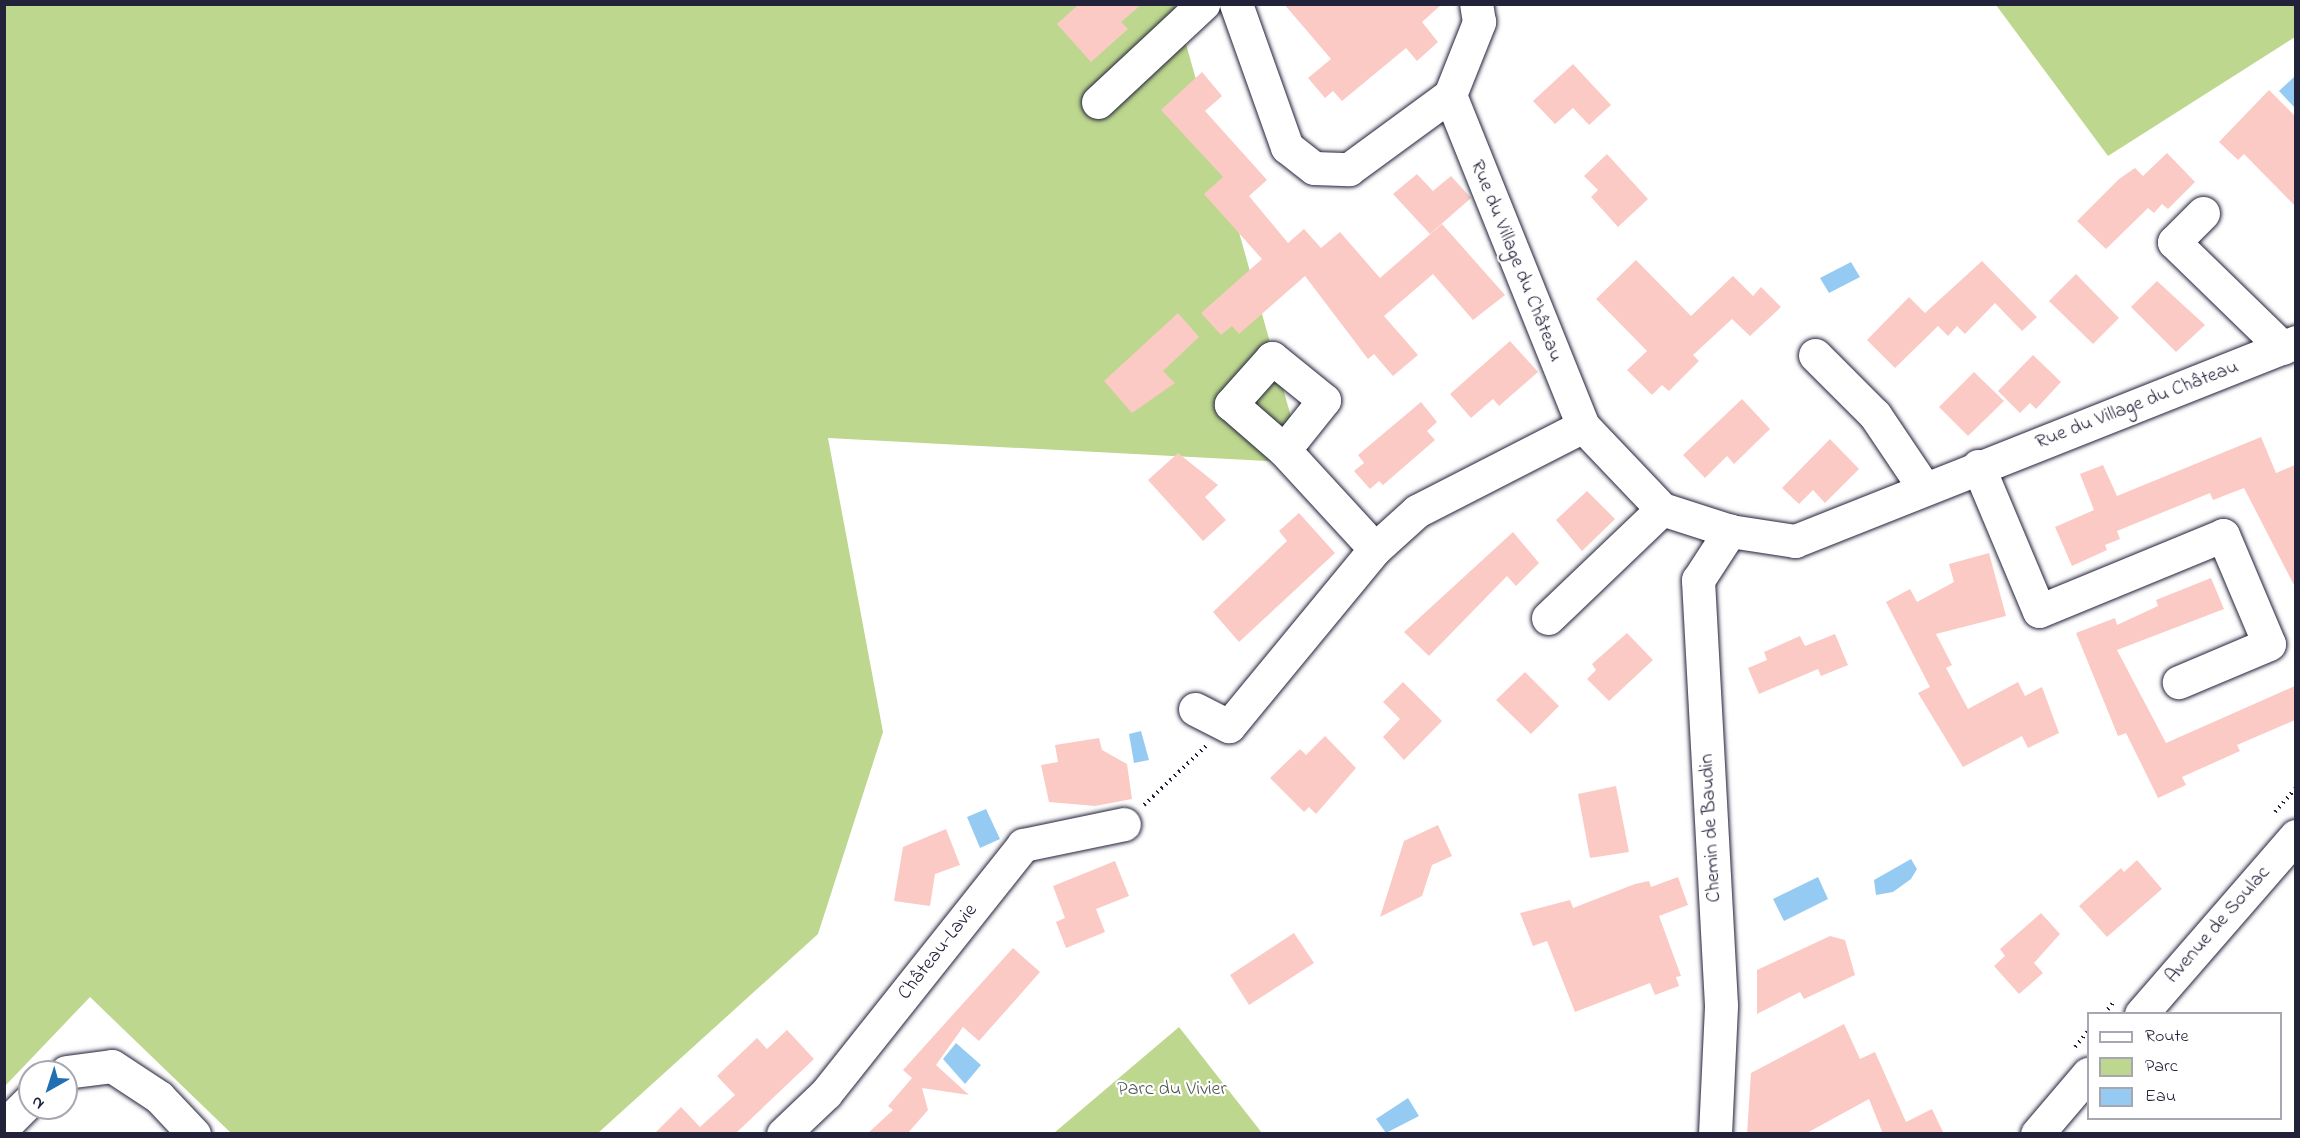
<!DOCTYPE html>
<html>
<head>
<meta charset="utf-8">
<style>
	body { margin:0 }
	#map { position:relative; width:2300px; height:1138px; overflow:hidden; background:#fff; font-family:"Indie Flower",sans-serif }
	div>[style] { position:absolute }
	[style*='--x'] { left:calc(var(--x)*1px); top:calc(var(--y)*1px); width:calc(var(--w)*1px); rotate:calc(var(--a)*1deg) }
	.green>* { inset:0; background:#bdd78e }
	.water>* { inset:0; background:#95cbf3 }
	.building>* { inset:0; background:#fbcac4 }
	.path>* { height:4px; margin-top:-2px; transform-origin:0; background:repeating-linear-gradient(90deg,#22223b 0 1.5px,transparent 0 6px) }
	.roads { filter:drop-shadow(0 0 2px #22223b) drop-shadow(0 0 2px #22223b) }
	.minor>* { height:33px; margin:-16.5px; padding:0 16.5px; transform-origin:16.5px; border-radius:16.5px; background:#fff }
	.major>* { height:33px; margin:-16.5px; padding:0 16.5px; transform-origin:16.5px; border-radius:16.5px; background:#fff }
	span { translate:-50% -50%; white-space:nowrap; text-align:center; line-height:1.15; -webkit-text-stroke:4.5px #fff; paint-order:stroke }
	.street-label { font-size:20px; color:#22223b }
	.park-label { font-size:20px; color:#505854 }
	.frame { position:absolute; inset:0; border:6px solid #22223b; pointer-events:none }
	.legend { position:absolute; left:2087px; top:1012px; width:195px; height:108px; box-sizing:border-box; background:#fff; border:2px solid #a7a7b1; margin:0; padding:8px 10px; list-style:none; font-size:18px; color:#22223b }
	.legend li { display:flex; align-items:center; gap:12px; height:30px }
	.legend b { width:30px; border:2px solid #a7a7b1 }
	.north { position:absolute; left:18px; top:1060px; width:60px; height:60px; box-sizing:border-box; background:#fff; border:2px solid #a7a7b1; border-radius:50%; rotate:219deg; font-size:16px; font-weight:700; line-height:24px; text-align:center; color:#22223b }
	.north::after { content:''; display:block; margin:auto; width:21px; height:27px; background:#1f6fb2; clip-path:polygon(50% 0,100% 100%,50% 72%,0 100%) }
</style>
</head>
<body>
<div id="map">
	<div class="green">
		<i style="clip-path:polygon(5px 5px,1175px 5px,1304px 463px,828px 438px,883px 732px,818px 934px,598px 1133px,231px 1133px,90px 997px,5px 1086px)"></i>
		<i style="clip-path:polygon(1996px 5px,2295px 5px,2295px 37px,2108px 156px)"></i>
		<i style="clip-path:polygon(1179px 1027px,1262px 1133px,1054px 1133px)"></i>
	</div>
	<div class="water">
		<i style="clip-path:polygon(2294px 77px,2296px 78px,2295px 108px,2279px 91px)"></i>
		<i style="clip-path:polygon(1851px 262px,1860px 277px,1829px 293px,1820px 278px)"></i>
		<i style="clip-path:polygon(1141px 731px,1149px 760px,1134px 763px,1129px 734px)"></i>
		<i style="clip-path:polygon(986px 809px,1000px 839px,980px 848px,967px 817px)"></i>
		<i style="clip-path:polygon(1911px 859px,1917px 869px,1911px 879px,1893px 892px,1876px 895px,1874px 880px)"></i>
		<i style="clip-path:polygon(1818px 877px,1828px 899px,1784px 921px,1773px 899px)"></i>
		<i style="clip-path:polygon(956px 1043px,981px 1065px,965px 1084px,943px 1059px)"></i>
		<i style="clip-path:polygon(1408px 1098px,1419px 1116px,1386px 1133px,1376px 1119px)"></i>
	</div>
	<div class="building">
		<i style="clip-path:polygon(1079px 4px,1142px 4px,1121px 22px,1128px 29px,1091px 62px,1057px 24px)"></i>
		<i style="clip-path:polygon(1284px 4px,1442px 4px,1422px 22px,1438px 42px,1417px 61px,1406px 48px,1342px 101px,1333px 91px,1325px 98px,1308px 78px,1331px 59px)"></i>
		<i style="clip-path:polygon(1573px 64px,1611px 105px,1589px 125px,1573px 108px,1555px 124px,1533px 101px)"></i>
		<i style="clip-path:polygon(1202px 72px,1222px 96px,1205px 111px,1267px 180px,1249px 196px,1288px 243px,1304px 229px,1321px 248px,1340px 232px,1380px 278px,1442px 224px,1505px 295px,1473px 320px,1433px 274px,1384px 316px,1418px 355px,1393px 376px,1374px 354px,1368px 359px,1305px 276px,1239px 334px,1232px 326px,1221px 335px,1201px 313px,1262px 259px,1204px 194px,1223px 177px,1161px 110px)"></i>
		<i style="clip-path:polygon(2269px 90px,2295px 116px,2295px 206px,2244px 154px,2238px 160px,2219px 142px)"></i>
		<i style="clip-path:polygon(2167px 153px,2195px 182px,2168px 209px,2162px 204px,2154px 213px,2148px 208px,2106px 249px,2077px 221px,2119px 179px,2135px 168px,2143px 176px)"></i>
		<i style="clip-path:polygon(1607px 154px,1648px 199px,1618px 227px,1591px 197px,1598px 190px,1584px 176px)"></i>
		<i style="clip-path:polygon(1417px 174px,1433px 191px,1451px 176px,1471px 198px,1430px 234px,1393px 194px)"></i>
		<i style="clip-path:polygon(1636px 260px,1691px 316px,1733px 276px,1753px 296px,1761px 287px,1781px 307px,1750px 336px,1732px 319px,1693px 355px,1699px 361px,1669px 391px,1662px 385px,1652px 395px,1627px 370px,1647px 351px,1596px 299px)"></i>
		<i style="clip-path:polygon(1982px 261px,2037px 317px,2022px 331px,1995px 303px,1965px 334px,1957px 326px,1948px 336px,1938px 326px,1895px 368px,1867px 340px,1909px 297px,1925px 313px)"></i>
		<i style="clip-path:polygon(2076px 274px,2119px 318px,2093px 344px,2049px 301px)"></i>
		<i style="clip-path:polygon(2157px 281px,2205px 325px,2176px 352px,2131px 307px)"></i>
		<i style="clip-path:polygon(1178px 313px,1199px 337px,1163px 371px,1175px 383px,1132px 413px,1104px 381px)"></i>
		<i style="clip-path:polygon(1510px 341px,1538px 372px,1499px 406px,1493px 399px,1471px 418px,1450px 394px)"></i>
		<i style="clip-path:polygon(2033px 355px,2061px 382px,2036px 409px,2030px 403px,2020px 413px,1998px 391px)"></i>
		<i style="clip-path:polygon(1974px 372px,2004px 401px,1968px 436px,1939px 407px)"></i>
		<i style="clip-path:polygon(1742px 399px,1770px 429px,1734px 464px,1727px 456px,1705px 478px,1683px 455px)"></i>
		<i style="clip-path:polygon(1421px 402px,1437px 422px,1427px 431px,1435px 440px,1383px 485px,1379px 481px,1370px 489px,1354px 471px,1364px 463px,1358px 455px)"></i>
		<i style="clip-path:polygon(2261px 437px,2276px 473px,2295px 465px,2295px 587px,2244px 488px,2213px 500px,2210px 493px,2117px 531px,2120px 539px,2105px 545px,2107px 550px,2072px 566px,2055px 527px,2094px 510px,2080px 474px,2103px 465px,2117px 496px)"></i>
		<i style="clip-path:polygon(1830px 439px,1859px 469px,1825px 503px,1813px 490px,1799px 504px,1782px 488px)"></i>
		<i style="clip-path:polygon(1178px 453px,1218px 485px,1205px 497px,1226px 520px,1203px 541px,1148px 480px)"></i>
		<i style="clip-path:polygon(1587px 491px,1615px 519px,1582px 551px,1556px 520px)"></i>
		<i style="clip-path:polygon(1299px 513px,1335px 553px,1239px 642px,1213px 612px,1287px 541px,1279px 531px)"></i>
		<i style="clip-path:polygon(1513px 532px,1539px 563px,1516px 586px,1507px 576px,1429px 656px,1404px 632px)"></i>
		<i style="clip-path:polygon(1989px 553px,2006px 616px,1936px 634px,1952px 665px,1946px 668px,1968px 709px,2018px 682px,2025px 696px,2042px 687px,2059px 733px,2028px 748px,2022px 736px,1963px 767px,1918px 693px,1930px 687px,1886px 602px,1910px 589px,1917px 602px,1954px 582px,1949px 564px)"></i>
		<i style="clip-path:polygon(2211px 578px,2224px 609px,2117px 650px,2166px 743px,2295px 686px,2295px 720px,2237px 745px,2240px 751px,2182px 777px,2186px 785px,2158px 798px,2126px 733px,2118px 736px,2076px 633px,2115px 618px,2117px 625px,2158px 606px,2156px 600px)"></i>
		<i style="clip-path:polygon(1627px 633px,1653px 660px,1609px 701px,1587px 679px,1596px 670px,1592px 664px)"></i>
		<i style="clip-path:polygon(1835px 634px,1848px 665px,1821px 676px,1818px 669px,1759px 694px,1748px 668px,1767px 660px,1764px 652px,1800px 636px,1805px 646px)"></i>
		<i style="clip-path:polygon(1525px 672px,1559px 706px,1531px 734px,1496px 700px)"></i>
		<i style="clip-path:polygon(1403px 682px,1442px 721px,1404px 760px,1383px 737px,1400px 719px,1383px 702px)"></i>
		<i style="clip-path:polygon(1325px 736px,1356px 768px,1316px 814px,1309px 807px,1304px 812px,1270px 778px,1300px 749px,1306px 755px)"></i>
		<i style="clip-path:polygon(1099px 738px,1102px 750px,1127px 764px,1132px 799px,1095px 806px,1049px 802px,1041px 765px,1058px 762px,1055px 745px)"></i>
		<i style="clip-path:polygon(1616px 786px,1629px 852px,1590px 858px,1578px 794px)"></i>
		<i style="clip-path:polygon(1438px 825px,1452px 856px,1432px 865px,1422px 896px,1380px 917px,1404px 841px)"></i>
		<i style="clip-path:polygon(946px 829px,960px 865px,935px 874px,930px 906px,894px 901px,903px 847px)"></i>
		<i style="clip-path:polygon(2137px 860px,2162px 889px,2107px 937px,2079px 906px,2121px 868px,2124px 872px)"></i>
		<i style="clip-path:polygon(1115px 861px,1129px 896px,1096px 909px,1105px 932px,1066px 948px,1056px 922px,1065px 918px,1053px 886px)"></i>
		<i style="clip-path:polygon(1678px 877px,1688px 905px,1659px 916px,1681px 976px,1676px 977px,1679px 986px,1655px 995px,1650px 983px,1575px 1012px,1547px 941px,1533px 946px,1520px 913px,1570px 900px,1573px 908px,1635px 884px,1649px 881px,1651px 887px)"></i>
		<i style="clip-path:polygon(2041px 913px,2060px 934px,2034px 963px,2043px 973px,2019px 994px,1994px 966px,2005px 956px,2000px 949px)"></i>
		<i style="clip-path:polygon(1294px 933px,1314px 963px,1249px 1005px,1230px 975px)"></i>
		<i style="clip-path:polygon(1830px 936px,1845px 940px,1855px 975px,1804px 999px,1800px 992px,1757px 1014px,1757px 970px)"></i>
		<i style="clip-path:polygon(1013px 948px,1040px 972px,979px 1041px,963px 1027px,936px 1065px,969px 1095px,922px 1088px,928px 1110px,907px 1134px,867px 1134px,893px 1110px,888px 1106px,912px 1078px,903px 1070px)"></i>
		<i style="clip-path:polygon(1844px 1024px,1860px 1059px,1875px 1052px,1906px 1122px,1932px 1109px,1944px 1134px,1883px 1134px,1869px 1099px,1805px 1134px,1747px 1134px,1751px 1073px)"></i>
		<i style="clip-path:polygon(787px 1030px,814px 1059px,735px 1134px,654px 1134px,681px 1107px,700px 1127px,735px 1095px,717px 1076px,757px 1038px,767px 1049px)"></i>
	</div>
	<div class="path">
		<i style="--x:1144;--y:805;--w:86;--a:-43.6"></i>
		<i style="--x:2275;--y:812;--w:32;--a:-49"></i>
		<i style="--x:2104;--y:1014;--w:14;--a:-51"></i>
		<i style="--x:2075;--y:1047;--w:21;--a:-51"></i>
	</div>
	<div class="roads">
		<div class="minor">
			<i style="--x:1236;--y:4;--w:152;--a:70.4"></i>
			<i style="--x:1287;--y:147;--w:34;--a:38"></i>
			<i style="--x:1314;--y:168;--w:35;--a:2"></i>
			<i style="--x:1349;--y:169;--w:125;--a:-36.2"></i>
			<i style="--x:1450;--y:95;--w:79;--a:-68.3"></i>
			<i style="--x:1479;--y:22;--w:18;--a:-99"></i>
			<i style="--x:1450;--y:95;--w:357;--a:68.1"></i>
			<i style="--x:1583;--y:426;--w:115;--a:46.4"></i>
			<i style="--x:1662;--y:509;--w:71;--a:17.9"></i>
			<i style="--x:1730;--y:531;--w:66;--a:8.7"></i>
			<i style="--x:1795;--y:541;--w:539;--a:-21.66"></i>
			<i style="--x:1098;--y:102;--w:144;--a:-43"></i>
			<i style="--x:2203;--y:213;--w:41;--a:135"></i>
			<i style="--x:2174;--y:242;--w:152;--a:44.2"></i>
			<i style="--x:1815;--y:355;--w:85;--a:45"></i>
			<i style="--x:1875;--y:415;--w:88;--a:56.1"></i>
			<i style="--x:1284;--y:450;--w:64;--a:-51.3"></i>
			<i style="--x:1324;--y:400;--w:67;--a:-141.1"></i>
			<i style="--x:1272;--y:358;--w:62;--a:131.7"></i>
			<i style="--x:1231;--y:404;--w:70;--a:41"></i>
			<i style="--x:1284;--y:450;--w:134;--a:47.4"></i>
			<i style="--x:1978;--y:466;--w:157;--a:67.2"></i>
			<i style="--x:2039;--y:611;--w:199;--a:-22.4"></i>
			<i style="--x:2223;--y:535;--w:118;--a:67.1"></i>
			<i style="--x:2269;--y:644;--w:98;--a:157.1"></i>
			<i style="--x:1548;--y:618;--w:158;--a:-43.7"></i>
			<i style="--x:1195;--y:709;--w:38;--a:27"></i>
			<i style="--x:1229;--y:726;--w:229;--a:-50.5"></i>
			<i style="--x:1375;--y:549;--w:57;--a:-42.1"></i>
			<i style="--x:1417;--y:511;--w:186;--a:-27.1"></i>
			<i style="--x:66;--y:1072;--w:46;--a:-7.4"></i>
			<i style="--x:112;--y:1066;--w:56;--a:33.4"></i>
			<i style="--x:159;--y:1097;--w:51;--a:46.6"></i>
			<i style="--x:4;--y:1126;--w:37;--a:-45"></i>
			<i style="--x:783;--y:1134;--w:59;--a:-43.6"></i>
			<i style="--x:826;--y:1093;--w:317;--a:-51.5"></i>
			<i style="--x:1023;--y:845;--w:103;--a:-11.7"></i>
			<i style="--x:1715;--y:1134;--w:129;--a:-87.3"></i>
			<i style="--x:1721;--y:1005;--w:426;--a:-93.1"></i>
			<i style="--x:1698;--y:580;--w:59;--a:-56.9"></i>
		</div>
		<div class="major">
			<i style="--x:2141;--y:1014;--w:236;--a:-49"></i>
			<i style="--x:2037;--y:1134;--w:79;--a:-49.6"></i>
		</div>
	</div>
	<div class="street-label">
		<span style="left:1516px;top:261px;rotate:68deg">Rue du Village du Château</span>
		<span style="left:2137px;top:405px;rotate:-21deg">Rue du Village du Château</span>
		<span style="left:1711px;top:828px;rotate:-93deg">Chemin de Baudin</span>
		<span style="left:2218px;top:925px;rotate:-49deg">Avenue de Soulac</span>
		<span style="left:938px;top:952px;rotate:-52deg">Château-Lavie</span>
	</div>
	<div class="park-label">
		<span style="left:1172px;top:1089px">Parc du Vivier</span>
	</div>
	<div class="frame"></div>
	<ul class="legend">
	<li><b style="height:8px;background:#fff"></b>Route</li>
	<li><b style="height:16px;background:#bdd78e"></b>Parc</li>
	<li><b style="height:16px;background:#95cbf3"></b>Eau</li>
	</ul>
	<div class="north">N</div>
</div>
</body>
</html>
